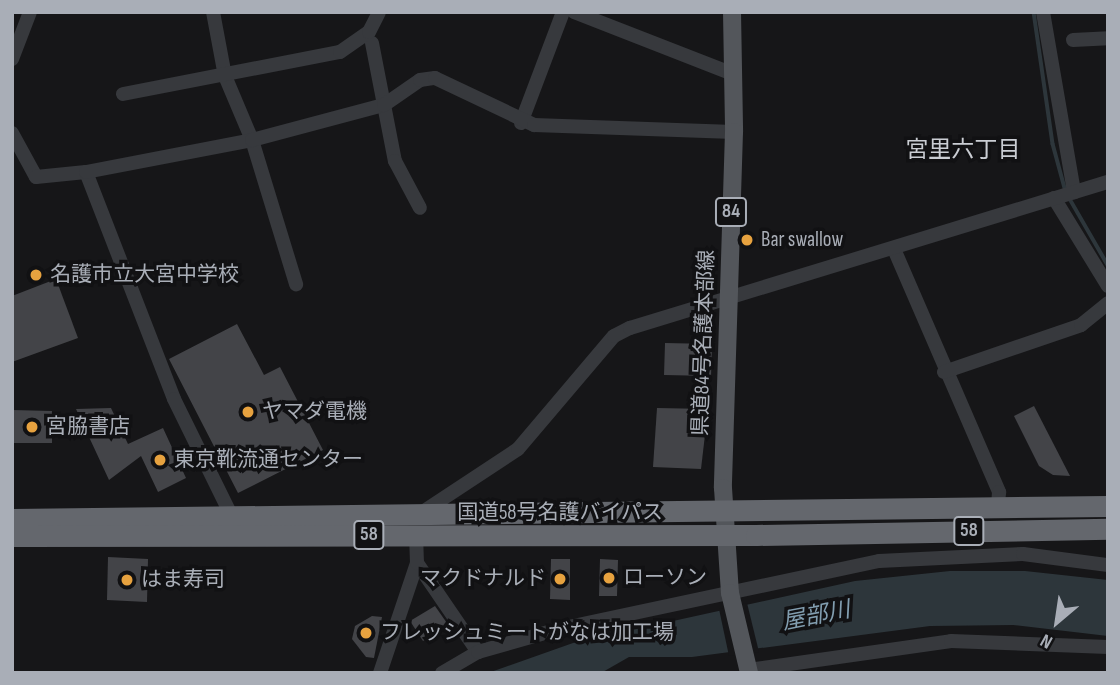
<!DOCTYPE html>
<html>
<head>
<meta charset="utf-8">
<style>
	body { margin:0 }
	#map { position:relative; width:1120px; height:685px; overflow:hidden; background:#161618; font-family:"Sofia Sans Condensed","Noto Sans JP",sans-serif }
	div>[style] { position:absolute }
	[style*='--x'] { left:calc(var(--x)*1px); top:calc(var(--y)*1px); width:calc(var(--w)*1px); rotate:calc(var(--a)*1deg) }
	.water>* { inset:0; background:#2d363b }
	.pier>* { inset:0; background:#161618 }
	.stream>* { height:3.5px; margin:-1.75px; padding:0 1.75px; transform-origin:1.75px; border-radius:1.75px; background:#2d363b }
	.building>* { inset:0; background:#434448 }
	.minor>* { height:14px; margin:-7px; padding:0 7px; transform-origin:7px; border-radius:7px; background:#37393d }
	.major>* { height:18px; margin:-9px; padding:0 9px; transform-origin:9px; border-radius:9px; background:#53565b }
	.highway>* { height:21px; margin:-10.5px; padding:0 10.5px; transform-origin:10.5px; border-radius:10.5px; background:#64676d }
	.dots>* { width:19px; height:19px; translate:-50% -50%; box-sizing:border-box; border:4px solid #111113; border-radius:50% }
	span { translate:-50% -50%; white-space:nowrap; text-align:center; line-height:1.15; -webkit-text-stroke:7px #111113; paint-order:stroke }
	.shield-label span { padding:2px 5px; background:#111113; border:2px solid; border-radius:5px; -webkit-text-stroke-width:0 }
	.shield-label { font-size:19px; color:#a9aeb7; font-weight:700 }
	.poi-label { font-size:21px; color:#a9aeb7 }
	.left { translate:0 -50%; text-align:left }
	.right { translate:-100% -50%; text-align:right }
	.street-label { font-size:21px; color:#a9aeb7 }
	.neighbourhood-label { font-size:23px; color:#cacdd3 }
	.water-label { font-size:23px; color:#829eb0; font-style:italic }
	.frame { position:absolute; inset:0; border:14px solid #a9aeb7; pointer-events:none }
	.north { position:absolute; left:1022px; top:587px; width:70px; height:70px; -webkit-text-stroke:5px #111113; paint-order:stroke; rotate:209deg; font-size:19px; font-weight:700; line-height:28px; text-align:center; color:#a9aeb7 }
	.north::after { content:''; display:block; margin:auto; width:24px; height:32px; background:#a9aeb7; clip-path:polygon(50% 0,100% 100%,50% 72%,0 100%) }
</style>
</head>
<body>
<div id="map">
	<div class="water">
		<i style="clip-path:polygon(950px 571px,1025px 571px,1108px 580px,1108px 636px,1013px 625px,930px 626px,692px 657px,629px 657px,601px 673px,488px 673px,573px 643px,855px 581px)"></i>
	</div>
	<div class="pier">
		<i style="clip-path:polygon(747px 603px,759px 652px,729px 656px,719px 609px)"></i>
	</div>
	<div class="stream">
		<i style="--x:1034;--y:12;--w:133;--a:81.8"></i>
		<i style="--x:1053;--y:144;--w:50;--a:74.8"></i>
		<i style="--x:1070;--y:199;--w:76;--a:60.1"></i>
	</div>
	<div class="building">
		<i style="clip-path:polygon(56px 279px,78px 338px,12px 362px,12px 296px)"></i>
		<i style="clip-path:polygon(237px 324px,264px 375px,280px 367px,323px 450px,238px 493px,169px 359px)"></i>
		<i style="clip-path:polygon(665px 343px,712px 344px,711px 376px,664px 375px)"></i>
		<i style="clip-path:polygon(1034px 406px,1070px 476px,1053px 475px,1039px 466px,1014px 416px)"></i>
		<i style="clip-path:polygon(111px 408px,128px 444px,163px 428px,186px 478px,158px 492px,141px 456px,109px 480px,76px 409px)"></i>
		<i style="clip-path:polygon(657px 408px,708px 409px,701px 469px,653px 467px)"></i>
		<i style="clip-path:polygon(12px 410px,52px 411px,52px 443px,12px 443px)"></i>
		<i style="clip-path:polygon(108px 557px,148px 559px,147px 602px,107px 600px)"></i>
		<i style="clip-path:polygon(551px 559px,570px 559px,570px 600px,550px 599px)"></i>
		<i style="clip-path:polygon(600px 559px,618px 560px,617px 596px,599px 596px)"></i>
		<i style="clip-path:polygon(435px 606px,449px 626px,423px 641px,410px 621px)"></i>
		<i style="clip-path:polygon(372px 616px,382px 617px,374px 658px,366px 657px,352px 639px,355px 626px)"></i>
	</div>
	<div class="minor">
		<i style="--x:213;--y:12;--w:65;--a:79.4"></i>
		<i style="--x:225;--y:76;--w:69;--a:67.1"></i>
		<i style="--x:252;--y:140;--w:151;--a:73"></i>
		<i style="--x:574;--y:12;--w:171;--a:21.3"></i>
		<i style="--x:1043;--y:12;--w:183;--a:80.2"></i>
		<i style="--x:1073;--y:40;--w:35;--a:-3"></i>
		<i style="--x:372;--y:43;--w:120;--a:79"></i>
		<i style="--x:395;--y:161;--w:53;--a:62"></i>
		<i style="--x:12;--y:59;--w:50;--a:-69"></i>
		<i style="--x:123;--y:94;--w:221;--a:-11"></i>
		<i style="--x:340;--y:52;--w:35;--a:-35"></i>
		<i style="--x:369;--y:32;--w:22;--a:-63"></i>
		<i style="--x:521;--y:123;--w:119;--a:-69.3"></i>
		<i style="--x:12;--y:133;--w:50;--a:61.4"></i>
		<i style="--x:36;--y:177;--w:50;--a:-5.7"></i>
		<i style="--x:86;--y:172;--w:243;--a:68.8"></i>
		<i style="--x:174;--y:399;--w:131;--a:63.8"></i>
		<i style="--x:86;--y:172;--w:169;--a:-10.9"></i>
		<i style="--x:252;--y:140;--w:137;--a:-14.9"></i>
		<i style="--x:384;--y:105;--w:44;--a:-34.8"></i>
		<i style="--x:420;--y:80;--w:15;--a:-8"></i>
		<i style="--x:435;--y:78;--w:110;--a:25.4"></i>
		<i style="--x:534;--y:125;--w:200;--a:2"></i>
		<i style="--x:1054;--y:198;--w:103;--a:58.5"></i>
		<i style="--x:894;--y:249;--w:265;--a:66.6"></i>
		<i style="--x:999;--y:492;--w:14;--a:94"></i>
		<i style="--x:944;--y:372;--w:145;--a:-18.9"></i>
		<i style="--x:1081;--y:325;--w:35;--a:-39"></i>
		<i style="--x:421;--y:513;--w:116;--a:-33.4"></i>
		<i style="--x:518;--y:449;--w:148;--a:-49.7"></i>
		<i style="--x:614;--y:336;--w:18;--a:-27"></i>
		<i style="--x:630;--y:328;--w:500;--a:-17"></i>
		<i style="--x:417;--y:563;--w:108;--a:55.6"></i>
		<i style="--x:748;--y:670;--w:205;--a:-8.1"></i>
		<i style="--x:951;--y:641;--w:157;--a:2.2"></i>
		<i style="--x:380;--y:673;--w:116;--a:-71.4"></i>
		<i style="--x:417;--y:563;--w:28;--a:-92"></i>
		<i style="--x:442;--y:673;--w:42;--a:-30.3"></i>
		<i style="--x:478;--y:652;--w:84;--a:-15.9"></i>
		<i style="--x:559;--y:629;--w:327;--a:-12"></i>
		<i style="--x:879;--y:561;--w:144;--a:-2.8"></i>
		<i style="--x:1023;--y:554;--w:86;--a:7.4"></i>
	</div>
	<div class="major">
		<i style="--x:732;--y:12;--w:120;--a:89"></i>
		<i style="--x:734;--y:132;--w:356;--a:91.8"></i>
		<i style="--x:723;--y:488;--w:105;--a:86.2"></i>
		<i style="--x:730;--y:593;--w:82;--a:76.6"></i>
	</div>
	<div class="highway">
		<i style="--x:12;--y:519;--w:1096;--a:-0.68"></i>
		<i style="--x:12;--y:536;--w:744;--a:-0.08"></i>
		<i style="--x:756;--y:535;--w:352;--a:-1"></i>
	</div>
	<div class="dots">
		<i style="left:747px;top:240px;background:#e7a23f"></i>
		<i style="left:36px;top:275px;background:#e7a23f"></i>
		<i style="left:248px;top:412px;background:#e7a23f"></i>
		<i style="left:32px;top:427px;background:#e7a23f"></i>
		<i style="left:160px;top:460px;background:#e7a23f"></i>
		<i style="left:609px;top:578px;background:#e7a23f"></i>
		<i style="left:560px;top:579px;background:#e7a23f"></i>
		<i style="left:127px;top:580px;background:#e7a23f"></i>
		<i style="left:366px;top:633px;background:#e7a23f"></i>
	</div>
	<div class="shield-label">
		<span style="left:731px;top:212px">84</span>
		<span style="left:969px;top:531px">58</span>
		<span style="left:369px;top:535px">58</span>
	</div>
	<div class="poi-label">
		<span class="left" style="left:761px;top:240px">Bar swallow</span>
		<span class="left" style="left:50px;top:275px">名護市立大宮中学校</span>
		<span class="left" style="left:262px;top:412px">ヤマダ電機</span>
		<span class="left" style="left:46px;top:427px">宮脇書店</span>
		<span class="left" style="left:174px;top:460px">東京靴流通センター</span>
		<span class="left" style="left:623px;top:578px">ローソン</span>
		<span class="right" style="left:546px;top:579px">マクドナルド</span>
		<span class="left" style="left:141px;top:580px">はま寿司</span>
		<span class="left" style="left:380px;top:633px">フレッシュミートがなは加工場</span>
	</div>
	<div class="street-label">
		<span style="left:704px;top:343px;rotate:-88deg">県道84号名護本部線</span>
		<span style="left:560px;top:513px">国道58号名護バイパス</span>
	</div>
	<div class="neighbourhood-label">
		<span style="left:963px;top:150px">宮里六丁目</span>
	</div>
	<div class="water-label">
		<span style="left:816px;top:616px;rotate:-11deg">屋部川</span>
	</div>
	<div class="frame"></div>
	<div class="north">N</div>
</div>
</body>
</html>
